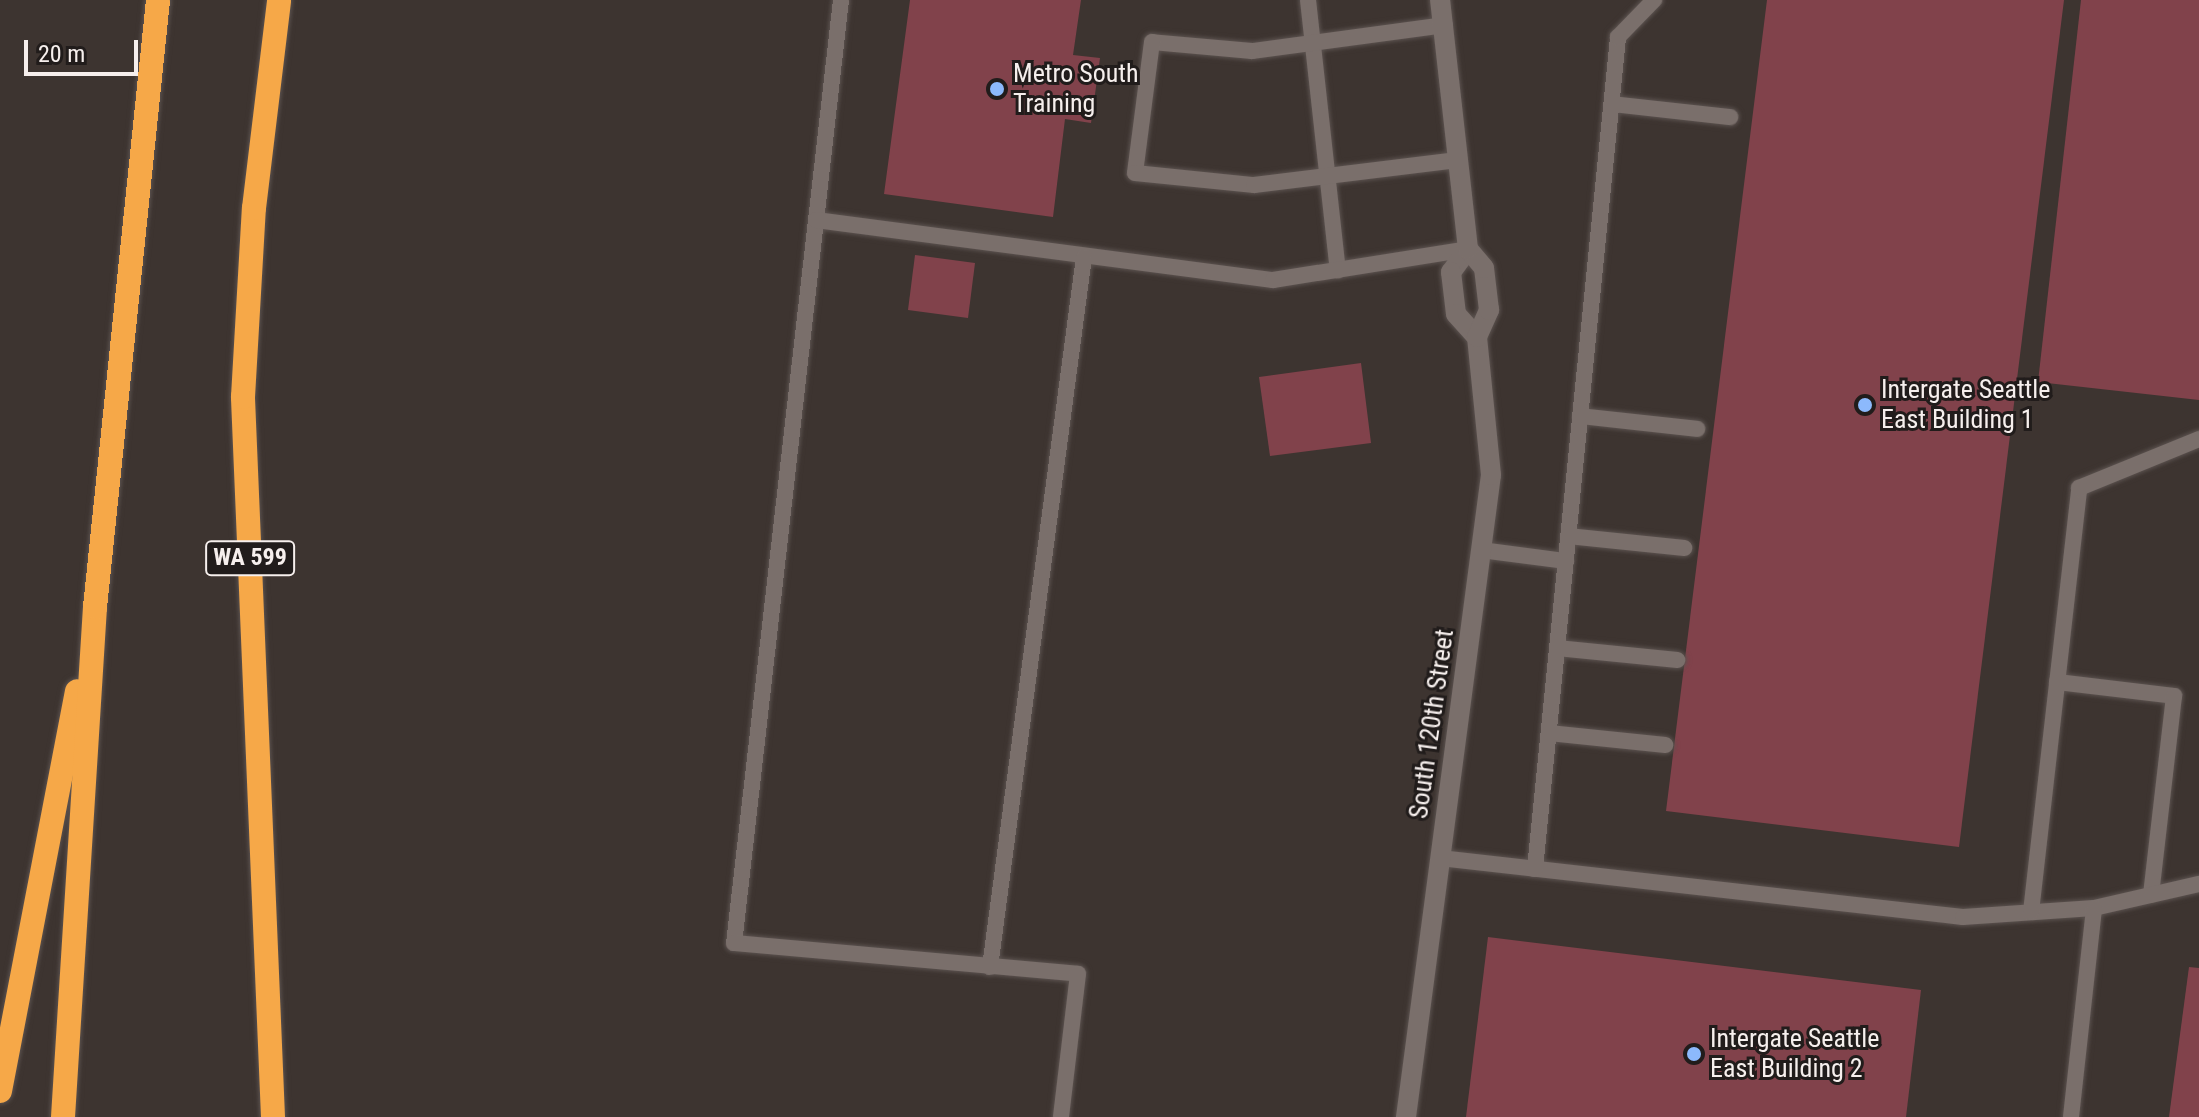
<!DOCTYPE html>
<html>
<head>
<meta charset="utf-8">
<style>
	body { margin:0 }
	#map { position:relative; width:2199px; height:1117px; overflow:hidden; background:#3d3430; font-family:"Roboto Condensed",sans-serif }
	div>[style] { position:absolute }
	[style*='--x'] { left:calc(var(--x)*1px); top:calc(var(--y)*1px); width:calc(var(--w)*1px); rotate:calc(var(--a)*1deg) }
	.building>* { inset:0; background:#81424b }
	.roads { filter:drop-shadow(0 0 2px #5b524f) drop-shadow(0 0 2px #5b524f) }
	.service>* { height:16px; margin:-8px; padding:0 8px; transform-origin:8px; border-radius:8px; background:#7a6f6b }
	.minor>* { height:20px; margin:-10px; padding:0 10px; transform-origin:10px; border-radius:10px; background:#7a6f6b }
	.motorway>* { height:24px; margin:-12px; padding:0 12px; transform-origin:12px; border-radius:12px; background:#f6a848 }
	.dots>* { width:22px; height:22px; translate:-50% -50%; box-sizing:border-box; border:4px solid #211c1b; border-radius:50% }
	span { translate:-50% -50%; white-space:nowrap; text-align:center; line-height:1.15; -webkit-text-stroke:6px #211c1b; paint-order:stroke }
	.shield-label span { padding:2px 6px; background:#211c1b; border:2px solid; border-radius:6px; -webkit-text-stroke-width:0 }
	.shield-label { font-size:24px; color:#f6efed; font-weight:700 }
	.poi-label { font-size:26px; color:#f6efed }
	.left { translate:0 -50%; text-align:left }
	.street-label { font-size:26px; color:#f6efed }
	.scale { position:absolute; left:24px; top:40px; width:114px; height:36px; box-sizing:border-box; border:4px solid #f6efed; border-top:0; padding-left:10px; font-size:24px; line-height:28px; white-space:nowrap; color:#f6efed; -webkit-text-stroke:6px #211c1b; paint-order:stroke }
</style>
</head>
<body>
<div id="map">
	<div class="building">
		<i style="clip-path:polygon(910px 0,1081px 0,1073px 55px,1100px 58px,1091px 123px,1065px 119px,1053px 217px,884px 194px)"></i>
		<i style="clip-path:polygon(1767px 0,2064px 0,1959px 847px,1666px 811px)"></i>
		<i style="clip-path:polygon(2081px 0,2199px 0,2199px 400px,2038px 382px)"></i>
		<i style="clip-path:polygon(915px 255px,975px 263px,968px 318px,908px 310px)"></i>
		<i style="clip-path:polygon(1361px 363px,1371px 443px,1270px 456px,1259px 377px)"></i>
		<i style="clip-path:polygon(1488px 937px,1921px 990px,1906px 1117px,1466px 1117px)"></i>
		<i style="clip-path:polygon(2189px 967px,2199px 968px,2199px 1117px,2169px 1117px)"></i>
	</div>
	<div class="roads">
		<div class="service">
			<i style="--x:841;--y:0;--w:949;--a:96.47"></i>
			<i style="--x:734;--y:943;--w:345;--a:5.1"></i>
			<i style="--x:1078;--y:974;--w:144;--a:96.8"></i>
			<i style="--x:1308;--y:0;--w:272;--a:83.7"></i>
			<i style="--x:1445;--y:25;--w:195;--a:172.3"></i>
			<i style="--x:1252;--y:51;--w:100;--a:-174.9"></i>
			<i style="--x:1152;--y:42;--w:132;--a:97.4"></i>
			<i style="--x:1135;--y:173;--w:120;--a:5.8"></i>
			<i style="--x:1254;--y:185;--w:207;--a:-7"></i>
			<i style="--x:1612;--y:104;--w:119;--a:6.3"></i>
			<i style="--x:816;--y:220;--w:461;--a:7.5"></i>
			<i style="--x:1273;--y:280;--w:197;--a:-9"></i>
			<i style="--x:1580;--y:416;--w:118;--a:6.3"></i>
			<i style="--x:1568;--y:536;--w:117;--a:5.9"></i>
			<i style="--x:1481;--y:550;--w:86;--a:7.4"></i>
			<i style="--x:1557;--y:648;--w:121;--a:5.7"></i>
			<i style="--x:2057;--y:682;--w:118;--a:6.8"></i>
			<i style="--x:2174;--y:696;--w:200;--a:96.6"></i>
			<i style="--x:1549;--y:733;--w:117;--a:5.9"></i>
			<i style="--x:1440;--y:858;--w:526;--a:6.44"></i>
			<i style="--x:1963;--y:917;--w:131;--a:-3.9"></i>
			<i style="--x:2094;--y:908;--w:108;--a:-12.9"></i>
			<i style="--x:1535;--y:869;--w:836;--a:-84.3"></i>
			<i style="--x:1618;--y:37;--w:52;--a:-45.8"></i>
			<i style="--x:2031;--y:912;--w:427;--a:-83.5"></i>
			<i style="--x:2079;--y:488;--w:130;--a:-22.2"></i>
			<i style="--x:990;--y:967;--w:716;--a:-82.46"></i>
			<i style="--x:2071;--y:1117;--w:210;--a:-83.7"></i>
		</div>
		<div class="minor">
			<i style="--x:1468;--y:249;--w:29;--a:126"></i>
			<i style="--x:1451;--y:272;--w:42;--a:83.2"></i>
			<i style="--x:1456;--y:314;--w:31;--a:48"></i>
			<i style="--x:1406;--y:1117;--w:648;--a:-82.46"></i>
			<i style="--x:1491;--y:475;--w:139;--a:-95.8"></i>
			<i style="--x:1477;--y:337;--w:30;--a:-66"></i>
			<i style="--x:1489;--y:310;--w:42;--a:-96.8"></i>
			<i style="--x:1484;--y:268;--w:25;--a:-130"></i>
			<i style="--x:1468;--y:249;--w:251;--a:-96.4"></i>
		</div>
		<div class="motorway">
			<i style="--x:0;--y:1091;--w:407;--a:-79.1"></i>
			<i style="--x:63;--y:1117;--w:511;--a:-86.41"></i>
			<i style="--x:95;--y:607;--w:610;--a:-84.07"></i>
			<i style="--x:273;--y:1117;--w:721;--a:-92.39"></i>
			<i style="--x:243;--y:397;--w:189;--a:-86.7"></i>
			<i style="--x:254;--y:208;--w:209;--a:-83.1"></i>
		</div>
	</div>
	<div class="dots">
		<i style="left:997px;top:89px;background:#8cb9fc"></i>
		<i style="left:1865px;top:405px;background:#8cb9fc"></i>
		<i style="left:1694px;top:1054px;background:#8cb9fc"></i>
	</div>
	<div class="shield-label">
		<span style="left:250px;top:558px">WA 599</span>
	</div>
	<div class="poi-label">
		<span class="left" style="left:1013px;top:89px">Metro South<br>Training</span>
		<span class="left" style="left:1881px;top:405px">Intergate Seattle<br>East Building 1</span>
		<span class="left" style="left:1710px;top:1054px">Intergate Seattle<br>East Building 2</span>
	</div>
	<div class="street-label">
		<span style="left:1432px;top:724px;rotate:-82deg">South 120th Street</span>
	</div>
	<div class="scale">20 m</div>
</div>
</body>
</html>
